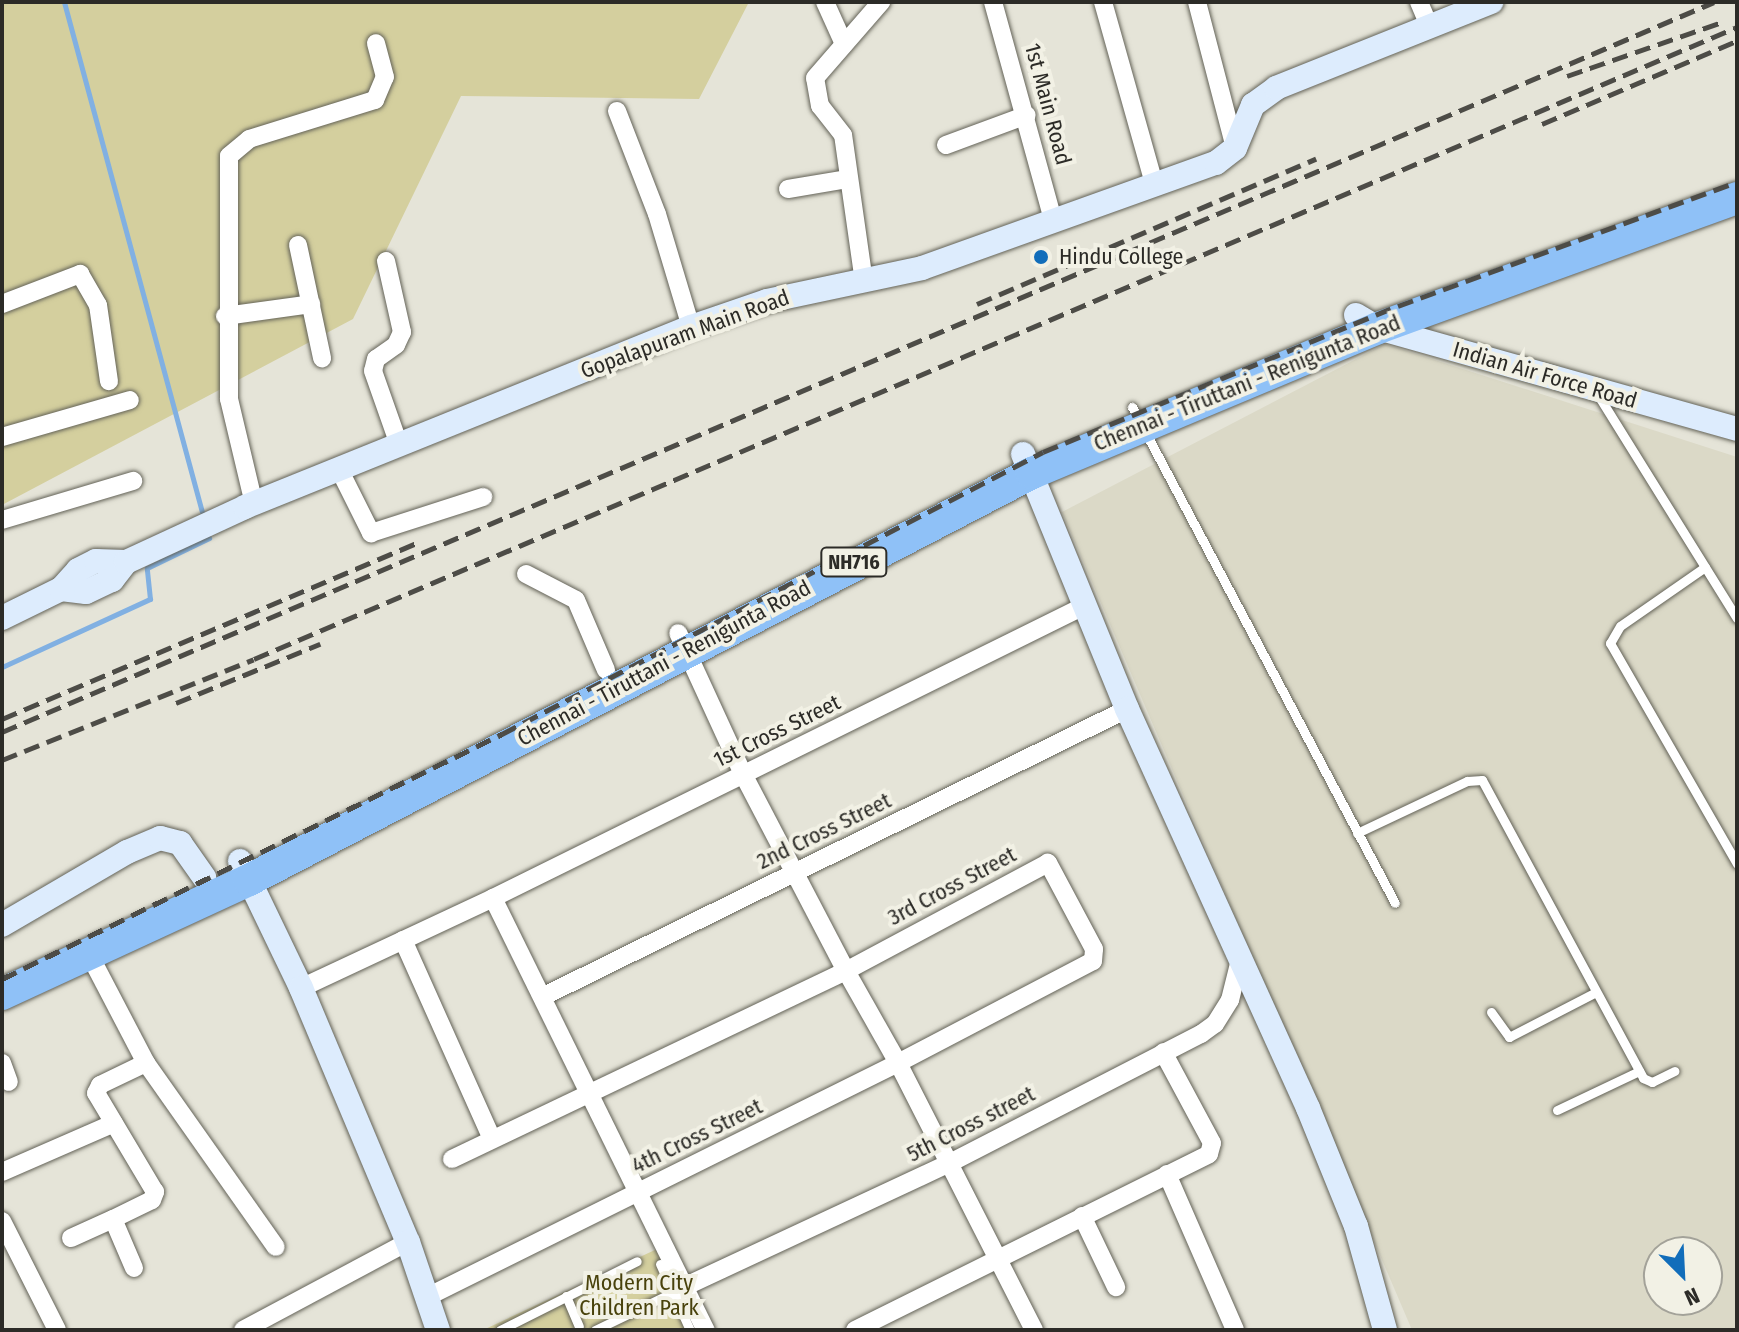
<!DOCTYPE html>
<html>
<head>
<meta charset="utf-8">
<style>
	body { margin:0 }
	#map { position:relative; width:1739px; height:1332px; overflow:hidden; background:#e5e4d8; font-family:"Fira Sans Condensed",sans-serif }
	div>[style] { position:absolute }
	[style*='--x'] { left:calc(var(--x)*1px); top:calc(var(--y)*1px); width:calc(var(--w)*1px); rotate:calc(var(--a)*1deg) }
	.built>* { inset:0; background:#dbd9c7 }
	.green>* { inset:0; background:#d4cf9e }
	.stream>* { height:5px; margin:-2.5px; padding:0 2.5px; transform-origin:2.5px; border-radius:2.5px; background:#81b0e2 }
	.roads { filter:drop-shadow(0 0 2px #636257) drop-shadow(0 0 2px #636257) }
	.lane>* { height:9px; margin:-4.5px; padding:0 4.5px; transform-origin:4.5px; border-radius:4.5px; background:#fff }
	.street>* { height:18px; margin:-9px; padding:0 9px; transform-origin:9px; border-radius:9px; background:#fff }
	.secondary>* { height:24px; margin:-12px; padding:0 12px; transform-origin:12px; border-radius:12px; background:#ddecfd }
	.highway>* { height:32px; margin:-16px; padding:0 16px; transform-origin:16px; border-radius:16px; background:#8fc1f7 }
	.rail>* { height:5px; margin-top:-2.5px; transform-origin:0; background:repeating-linear-gradient(90deg,#4d4c47 0 16px,transparent 0 24px) }
	.dots>* { width:22px; height:22px; translate:-50% -50%; box-sizing:border-box; border:4px solid #f2f1e5; border-radius:50% }
	span { translate:-50% -50%; white-space:nowrap; text-align:center; line-height:1.15; -webkit-text-stroke:8px #f2f1e5; paint-order:stroke }
	.shield-label span { padding:2px 6px; background:#f2f1e5; border:2px solid; border-radius:6px; -webkit-text-stroke-width:0 }
	.shield-label { font-size:20px; color:#2c2b27; font-weight:700 }
	.street-label { font-size:22px; color:#2c2b27 }
	.poi-label { font-size:22px; color:#2c2b27 }
	.left { translate:0 -50%; text-align:left }
	.park-label { font-size:22px; color:#49420c }
	.frame { position:absolute; inset:0; border:4px solid #2c2b27; pointer-events:none }
	.north { position:absolute; left:1643px; top:1236px; width:80px; height:80px; box-sizing:border-box; background:#f2f1e5; border:2px solid #a3a299; border-radius:50%; rotate:156deg; font-size:22px; font-weight:700; line-height:32px; text-align:center; color:#2c2b27 }
	.north::after { content:''; display:block; margin:auto; width:28px; height:36px; background:#116dba; clip-path:polygon(50% 0,100% 100%,50% 72%,0 100%) }
</style>
</head>
<body>
<div id="map">
	<div class="built">
		<i style="clip-path:polygon(evenodd,1385px 344px,1737px 457px,1737px 1330px,1412px 1330px,1062px 512px,1385px 344px,1659px 1252px,1707px 1252px,1707px 1300px,1659px 1300px,1659px 1252px)"></i>
	</div>
	<div class="green">
		<i style="clip-path:polygon(2px 2px,749px 2px,699px 99px,461px 96px,353px 319px,2px 505px)"></i>
		<i style="clip-path:polygon(657px 1249px,693px 1330px,483px 1330px)"></i>
	</div>
	<div class="stream">
		<i style="--x:64;--y:2;--w:528;--a:74.86"></i>
		<i style="--x:2;--y:667;--w:163;--a:-24.7"></i>
		<i style="--x:150;--y:599;--w:31;--a:-96"></i>
		<i style="--x:147;--y:568;--w:69;--a:-25.8"></i>
	</div>
	<div class="roads">
		<div class="lane">
			<i style="--x:1598;--y:395;--w:263;--a:58.1"></i>
			<i style="--x:1132;--y:407;--w:561;--a:62.07"></i>
			<i style="--x:1705;--y:567;--w:103;--a:145.2"></i>
			<i style="--x:1620;--y:626;--w:20;--a:120"></i>
			<i style="--x:1610;--y:643;--w:255;--a:60.1"></i>
			<i style="--x:1357;--y:833;--w:122;--a:-25.3"></i>
			<i style="--x:1467;--y:781;--w:15;--a:-4"></i>
			<i style="--x:1482;--y:780;--w:339;--a:61.6"></i>
			<i style="--x:1643;--y:1078;--w:10;--a:24"></i>
			<i style="--x:1652;--y:1082;--w:25;--a:-26"></i>
			<i style="--x:1491;--y:1012;--w:31;--a:54"></i>
			<i style="--x:1509;--y:1037;--w:98;--a:-27.3"></i>
			<i style="--x:1557;--y:1110;--w:91;--a:-25.4"></i>
			<i style="--x:660;--y:1264;--w:72;--a:65.6"></i>
			<i style="--x:566;--y:1296;--w:33;--a:67"></i>
			<i style="--x:500;--y:1330;--w:153;--a:-26.7"></i>
			<i style="--x:595;--y:1330;--w:101;--a:-25.8"></i>
		</div>
		<div class="street">
			<i style="--x:825;--y:2;--w:46;--a:65.7"></i>
			<i style="--x:993;--y:2;--w:226;--a:74.6"></i>
			<i style="--x:1103;--y:2;--w:188;--a:74.3"></i>
			<i style="--x:1197;--y:2;--w:151;--a:75.4"></i>
			<i style="--x:1419;--y:2;--w:26;--a:67"></i>
			<i style="--x:617;--y:111;--w:110;--a:68.8"></i>
			<i style="--x:657;--y:214;--w:118;--a:73.3"></i>
			<i style="--x:946;--y:145;--w:86;--a:-20.3"></i>
			<i style="--x:788;--y:189;--w:61;--a:-9.5"></i>
			<i style="--x:298;--y:245;--w:116;--a:78"></i>
			<i style="--x:386;--y:261;--w:73;--a:77.3"></i>
			<i style="--x:402;--y:332;--w:14;--a:115"></i>
			<i style="--x:396;--y:345;--w:24;--a:145"></i>
			<i style="--x:376;--y:359;--w:12;--a:104"></i>
			<i style="--x:373;--y:371;--w:78;--a:70.6"></i>
			<i style="--x:864;--y:282;--w:148;--a:-98.1"></i>
			<i style="--x:843;--y:135;--w:37;--a:-128"></i>
			<i style="--x:820;--y:106;--w:28;--a:-100"></i>
			<i style="--x:815;--y:78;--w:101;--a:-49"></i>
			<i style="--x:2;--y:304;--w:84;--a:-21"></i>
			<i style="--x:80;--y:274;--w:36;--a:60"></i>
			<i style="--x:98;--y:305;--w:77;--a:81.8"></i>
			<i style="--x:225;--y:316;--w:87;--a:-7.9"></i>
			<i style="--x:2;--y:437;--w:133;--a:-16.1"></i>
			<i style="--x:339;--y:469;--w:72;--a:63.4"></i>
			<i style="--x:371;--y:533;--w:118;--a:-17.8"></i>
			<i style="--x:254;--y:504;--w:108;--a:-103.4"></i>
			<i style="--x:229;--y:399;--w:243;--a:-90"></i>
			<i style="--x:229;--y:156;--w:26;--a:-40"></i>
			<i style="--x:249;--y:139;--w:132;--a:-17.2"></i>
			<i style="--x:375;--y:100;--w:25;--a:-67"></i>
			<i style="--x:385;--y:77;--w:35;--a:-105"></i>
			<i style="--x:2;--y:520;--w:137;--a:-16.6"></i>
			<i style="--x:526;--y:574;--w:56;--a:27.5"></i>
			<i style="--x:576;--y:600;--w:76;--a:66.8"></i>
			<i style="--x:493;--y:898;--w:657;--a:-26.29"></i>
			<i style="--x:403;--y:940;--w:218;--a:65.9"></i>
			<i style="--x:89;--y:954;--w:123;--a:62.4"></i>
			<i style="--x:146;--y:1063;--w:225;--a:54.8"></i>
			<i style="--x:301;--y:988;--w:212;--a:-25.1"></i>
			<i style="--x:493;--y:898;--w:482;--a:63.8"></i>
			<i style="--x:542;--y:997;--w:652;--a:-26.21"></i>
			<i style="--x:2;--y:1063;--w:20;--a:70"></i>
			<i style="--x:452;--y:1159;--w:437;--a:-25.5"></i>
			<i style="--x:846;--y:971;--w:222;--a:-117.6"></i>
			<i style="--x:743;--y:774;--w:155;--a:-114.7"></i>
			<i style="--x:2;--y:1172;--w:122;--a:-23.6"></i>
			<i style="--x:1167;--y:1174;--w:170;--a:66.4"></i>
			<i style="--x:1082;--y:1216;--w:79;--a:64.4"></i>
			<i style="--x:2;--y:1221;--w:122;--a:63.2"></i>
			<i style="--x:71;--y:1238;--w:46;--a:-24.3"></i>
			<i style="--x:134;--y:1268;--w:53;--a:-113.2"></i>
			<i style="--x:113;--y:1219;--w:43;--a:-26"></i>
			<i style="--x:152;--y:1200;--w:9;--a:-69"></i>
			<i style="--x:155;--y:1192;--w:115;--a:-120.8"></i>
			<i style="--x:96;--y:1093;--w:9;--a:-63"></i>
			<i style="--x:100;--y:1085;--w:51;--a:-25.6"></i>
			<i style="--x:686;--y:1286;--w:287;--a:-25"></i>
			<i style="--x:946;--y:1165;--w:287;--a:-27.2"></i>
			<i style="--x:1201;--y:1034;--w:17;--a:-36"></i>
			<i style="--x:1215;--y:1024;--w:28;--a:-58"></i>
			<i style="--x:1230;--y:1000;--w:37;--a:-76"></i>
			<i style="--x:427;--y:1297;--w:526;--a:-26.42"></i>
			<i style="--x:898;--y:1063;--w:220;--a:-27.6"></i>
			<i style="--x:1093;--y:961;--w:12;--a:-85"></i>
			<i style="--x:1094;--y:949;--w:98;--a:-118.1"></i>
			<i style="--x:1048;--y:863;--w:229;--a:151.9"></i>
			<i style="--x:846;--y:971;--w:106;--a:60.5"></i>
			<i style="--x:898;--y:1063;--w:300;--a:63"></i>
			<i style="--x:243;--y:1330;--w:187;--a:-28.1"></i>
			<i style="--x:855;--y:1330;--w:395;--a:-26.4"></i>
			<i style="--x:1209;--y:1154;--w:11;--a:-75"></i>
			<i style="--x:1212;--y:1143;--w:103;--a:-118.3"></i>
		</div>
		<div class="secondary">
			<i style="--x:1356;--y:315;--w:26;--a:31"></i>
			<i style="--x:1378;--y:328;--w:373;--a:15.7"></i>
			<i style="--x:1023;--y:454;--w:275;--a:67.8"></i>
			<i style="--x:1127;--y:709;--w:438;--a:65.6"></i>
			<i style="--x:1308;--y:1108;--w:127;--a:67.9"></i>
			<i style="--x:1356;--y:1226;--w:108;--a:74.4"></i>
			<i style="--x:61;--y:589;--w:25;--a:-48"></i>
			<i style="--x:78;--y:570;--w:20;--a:-27"></i>
			<i style="--x:96;--y:561;--w:30;--a:2"></i>
			<i style="--x:2;--y:618;--w:66;--a:-26.2"></i>
			<i style="--x:61;--y:589;--w:25;--a:7"></i>
			<i style="--x:86;--y:592;--w:29;--a:-25"></i>
			<i style="--x:112;--y:580;--w:23;--a:-52"></i>
			<i style="--x:126;--y:562;--w:131;--a:-24.8"></i>
			<i style="--x:245;--y:507;--w:481;--a:-22"></i>
			<i style="--x:691;--y:327;--w:80;--a:-18.9"></i>
			<i style="--x:767;--y:301;--w:158;--a:-12"></i>
			<i style="--x:922;--y:268;--w:312;--a:-19.7"></i>
			<i style="--x:1216;--y:163;--w:24;--a:-38"></i>
			<i style="--x:1235;--y:148;--w:47;--a:-67.3"></i>
			<i style="--x:1253;--y:105;--w:29;--a:-36"></i>
			<i style="--x:1276;--y:88;--w:232;--a:-21.8"></i>
			<i style="--x:240;--y:861;--w:141;--a:64.3"></i>
			<i style="--x:301;--y:988;--w:276;--a:67.2"></i>
			<i style="--x:408;--y:1242;--w:93;--a:71.2"></i>
			<i style="--x:2;--y:925;--w:145;--a:-30.3"></i>
			<i style="--x:127;--y:852;--w:36;--a:-23"></i>
			<i style="--x:160;--y:838;--w:21;--a:14"></i>
			<i style="--x:180;--y:843;--w:42;--a:54.8"></i>
		</div>
		<div class="highway">
			<i style="--x:2;--y:994;--w:272;--a:-24.8"></i>
			<i style="--x:249;--y:880;--w:882;--a:-27.47"></i>
			<i style="--x:1032;--y:473;--w:375;--a:-22.7"></i>
			<i style="--x:1378;--y:328;--w:382;--a:-19.9"></i>
		</div>
	</div>
	<div class="rail">
		<i style="--x:1567;--y:76;--w:164;--a:-19.2"></i>
		<i style="--x:1542;--y:124;--w:212;--a:-23.1"></i>
		<i style="--x:977;--y:304;--w:369;--a:-23.2"></i>
		<i style="--x:176;--y:703;--w:156;--a:-22.3"></i>
		<i style="--x:2;--y:719;--w:452;--a:-23"></i>
		<i style="--x:2;--y:732;--w:1861;--a:-23.09"></i>
		<i style="--x:2;--y:760;--w:271;--a:-21.8"></i>
		<i style="--x:254;--y:659;--w:1612;--a:-23.08"></i>
		<i style="--x:2;--y:979;--w:557;--a:-26.1"></i>
		<i style="--x:502;--y:734;--w:610;--a:-27.53"></i>
		<i style="--x:1043;--y:452;--w:384;--a:-22.4"></i>
		<i style="--x:1398;--y:306;--w:361;--a:-20.1"></i>
	</div>
	<div class="dots">
		<i style="left:1041px;top:257px;background:#116dba"></i>
	</div>
	<div class="shield-label">
		<span style="left:854px;top:562px">NH716</span>
	</div>
	<div class="street-label">
		<span style="left:1048px;top:104px;rotate:75deg">1st Main Road</span>
		<span style="left:685px;top:334px;rotate:-20deg">Gopalapuram Main Road</span>
		<span style="left:1545px;top:375px;rotate:16deg">Indian Air Force Road</span>
		<span style="left:1247px;top:383px;rotate:-22deg">Chennai - Tiruttani - Renigunta Road</span>
		<span style="left:664px;top:663px;rotate:-28deg">Chennai - Tiruttani - Renigunta Road</span>
		<span style="left:777px;top:731px;rotate:-26deg">1st Cross Street</span>
		<span style="left:824px;top:831px;rotate:-26deg">2nd Cross Street</span>
		<span style="left:952px;top:886px;rotate:-28deg">3rd Cross Street</span>
		<span style="left:971px;top:1124px;rotate:-27deg">5th Cross street</span>
		<span style="left:697px;top:1136px;rotate:-26deg">4th Cross Street</span>
	</div>
	<div class="poi-label">
		<span class="left" style="left:1059px;top:257px">Hindu College</span>
	</div>
	<div class="park-label">
		<span style="left:639px;top:1295px">Modern City<br>Children Park</span>
	</div>
	<div class="frame"></div>
	<div class="north">N</div>
</div>
</body>
</html>
